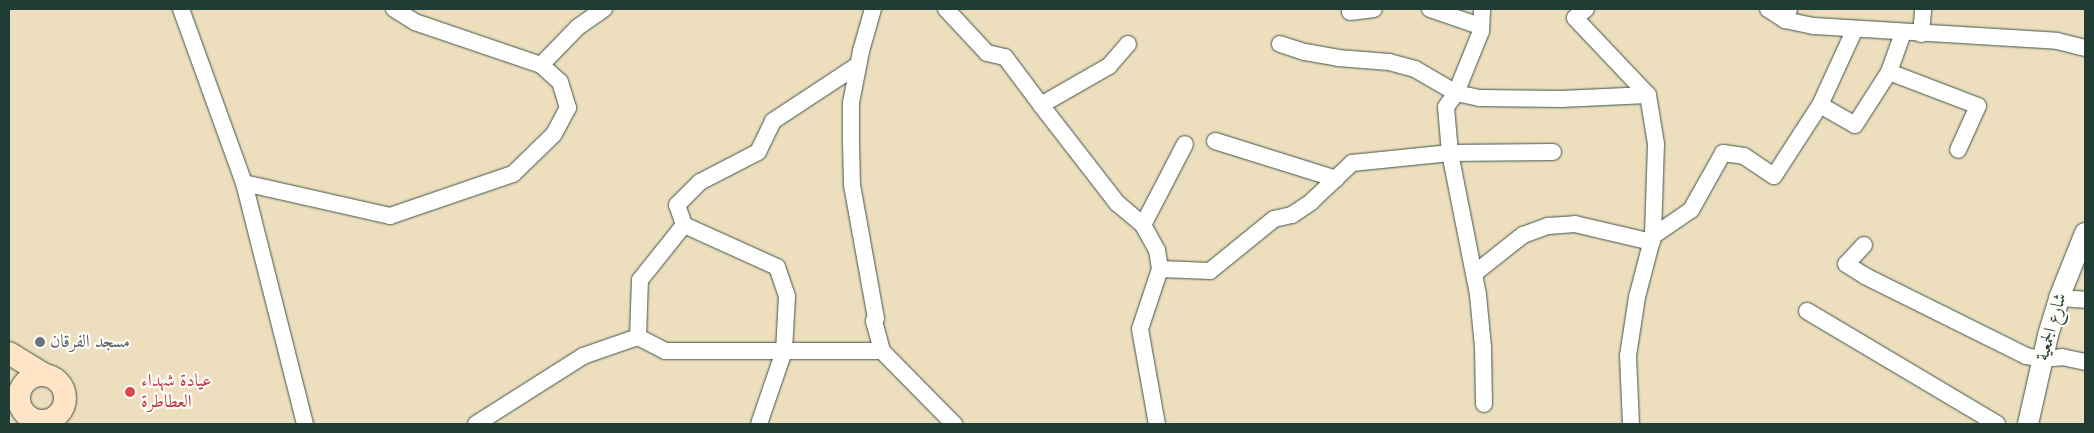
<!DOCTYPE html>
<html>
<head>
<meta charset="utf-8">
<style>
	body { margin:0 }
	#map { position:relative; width:2094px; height:433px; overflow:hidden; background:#eddfbe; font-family:"Old Standard TT",Amiri,serif }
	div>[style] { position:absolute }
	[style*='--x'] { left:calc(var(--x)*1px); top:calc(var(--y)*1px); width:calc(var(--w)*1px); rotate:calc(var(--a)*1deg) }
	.roads { filter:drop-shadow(0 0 1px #3e5549) drop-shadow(0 0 1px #3e5549) }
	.minor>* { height:16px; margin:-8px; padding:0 8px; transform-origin:8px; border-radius:8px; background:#fff }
	.tertiary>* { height:20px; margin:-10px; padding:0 10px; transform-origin:10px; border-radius:10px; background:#fff }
	.secondary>* { height:22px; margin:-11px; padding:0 11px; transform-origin:11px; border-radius:11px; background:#ffe4c6 }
	.secondary>.ring { margin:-11px; padding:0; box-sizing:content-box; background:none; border:22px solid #ffe4c6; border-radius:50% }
	.dots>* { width:14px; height:14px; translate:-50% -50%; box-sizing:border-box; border:2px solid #fdfcf7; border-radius:50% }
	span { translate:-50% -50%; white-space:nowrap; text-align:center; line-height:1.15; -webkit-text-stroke:4.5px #fdfcf7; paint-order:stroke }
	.street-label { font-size:18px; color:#1f3d34 }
	.worship-label { font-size:18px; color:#5b616d }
	.left { translate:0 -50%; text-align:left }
	.health-label { font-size:18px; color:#be3a42 }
	.frame { position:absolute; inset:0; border:10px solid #1f3d34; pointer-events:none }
</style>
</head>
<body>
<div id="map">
	<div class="roads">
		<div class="minor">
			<i style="--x:181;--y:9;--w:185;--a:70.1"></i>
			<i style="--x:244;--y:183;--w:249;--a:75.8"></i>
			<i style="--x:873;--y:9;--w:44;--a:105.9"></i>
			<i style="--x:861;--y:51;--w:53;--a:100.9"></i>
			<i style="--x:851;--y:103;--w:40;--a:90"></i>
			<i style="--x:851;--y:143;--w:42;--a:88.6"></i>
			<i style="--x:852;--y:185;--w:135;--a:79.8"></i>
			<i style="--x:876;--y:318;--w:4;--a:124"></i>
			<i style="--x:874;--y:321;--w:31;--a:75"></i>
			<i style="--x:882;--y:351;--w:103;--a:45.4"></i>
			<i style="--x:946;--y:9;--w:60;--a:47"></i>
			<i style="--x:987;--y:53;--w:18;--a:13"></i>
			<i style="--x:1005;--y:57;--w:60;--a:53.1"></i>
			<i style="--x:1430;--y:9;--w:53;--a:18.8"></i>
			<i style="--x:1586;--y:9;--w:14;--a:141"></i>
			<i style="--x:1575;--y:18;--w:106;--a:46.5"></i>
			<i style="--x:1648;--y:95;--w:50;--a:80.7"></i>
			<i style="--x:1656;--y:144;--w:92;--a:91.9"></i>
			<i style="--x:1653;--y:236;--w:63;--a:104.7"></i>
			<i style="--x:1637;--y:297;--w:60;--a:98.7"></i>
			<i style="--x:1628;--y:356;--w:68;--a:87.5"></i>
			<i style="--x:1768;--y:9;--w:20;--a:33"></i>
			<i style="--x:1789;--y:9;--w:12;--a:110"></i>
			<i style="--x:1785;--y:20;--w:30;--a:12"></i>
			<i style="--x:1814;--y:26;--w:243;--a:3.5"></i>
			<i style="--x:2057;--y:41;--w:29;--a:14"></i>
			<i style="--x:1350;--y:12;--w:24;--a:-7"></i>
			<i style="--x:1921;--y:34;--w:25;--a:-85"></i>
			<i style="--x:1128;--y:44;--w:29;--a:131"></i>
			<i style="--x:1109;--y:66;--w:78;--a:150.2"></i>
			<i style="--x:1041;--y:105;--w:124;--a:52.2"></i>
			<i style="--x:1117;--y:203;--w:34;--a:40"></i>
			<i style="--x:1143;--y:225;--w:29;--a:61"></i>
			<i style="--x:1157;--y:250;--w:19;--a:81"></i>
			<i style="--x:1160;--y:269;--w:63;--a:108.4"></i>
			<i style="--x:1140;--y:329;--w:97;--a:79.9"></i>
			<i style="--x:1280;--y:44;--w:26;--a:18"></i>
			<i style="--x:1305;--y:52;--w:34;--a:10"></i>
			<i style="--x:1338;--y:58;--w:51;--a:4.5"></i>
			<i style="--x:1389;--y:62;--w:27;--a:15"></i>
			<i style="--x:1415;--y:69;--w:48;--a:30.3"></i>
			<i style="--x:1456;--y:93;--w:67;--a:-68"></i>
			<i style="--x:1481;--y:31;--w:22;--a:-87"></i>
			<i style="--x:541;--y:65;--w:53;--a:-45.8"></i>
			<i style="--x:578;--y:27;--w:32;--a:-35"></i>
			<i style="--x:1889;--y:72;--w:95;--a:20.9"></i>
			<i style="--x:1978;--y:106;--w:48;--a:114.4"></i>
			<i style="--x:1820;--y:105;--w:40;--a:29.7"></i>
			<i style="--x:1855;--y:125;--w:63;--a:-57.3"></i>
			<i style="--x:1889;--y:72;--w:41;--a:-70.3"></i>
			<i style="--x:1215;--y:141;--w:127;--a:17.4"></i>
			<i style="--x:1553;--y:152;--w:103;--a:179.4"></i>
			<i style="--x:1450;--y:153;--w:46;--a:-95"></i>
			<i style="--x:1446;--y:107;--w:17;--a:-54"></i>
			<i style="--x:1456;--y:93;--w:24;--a:12"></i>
			<i style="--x:1479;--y:98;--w:82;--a:0.7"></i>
			<i style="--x:1561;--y:99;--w:87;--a:-2.6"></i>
			<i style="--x:244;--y:183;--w:150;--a:12.7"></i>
			<i style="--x:390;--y:216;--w:130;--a:-18.9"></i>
			<i style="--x:513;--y:174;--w:57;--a:-44.3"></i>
			<i style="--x:554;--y:134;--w:30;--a:-62"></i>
			<i style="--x:568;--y:108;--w:27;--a:-107"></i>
			<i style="--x:560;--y:82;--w:25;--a:-138"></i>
			<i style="--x:541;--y:65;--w:133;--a:-161.2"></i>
			<i style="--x:415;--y:22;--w:25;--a:-148"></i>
			<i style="--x:684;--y:225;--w:102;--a:24.3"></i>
			<i style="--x:777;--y:267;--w:31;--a:71"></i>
			<i style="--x:787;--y:296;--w:55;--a:93.1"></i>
			<i style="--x:784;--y:351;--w:77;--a:108.9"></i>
			<i style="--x:1143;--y:225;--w:91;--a:-62.6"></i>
			<i style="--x:1653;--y:236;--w:46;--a:-34.4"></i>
			<i style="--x:1691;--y:210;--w:65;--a:-60.7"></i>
			<i style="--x:1723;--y:153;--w:21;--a:8"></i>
			<i style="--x:1744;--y:156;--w:36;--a:34"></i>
			<i style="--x:1774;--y:176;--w:85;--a:-57.1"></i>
			<i style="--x:1820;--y:105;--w:84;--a:-65.3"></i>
			<i style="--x:1864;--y:245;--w:26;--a:133"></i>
			<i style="--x:1846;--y:264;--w:22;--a:32"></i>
			<i style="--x:1865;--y:276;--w:180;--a:26.4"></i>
			<i style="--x:2026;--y:356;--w:15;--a:11"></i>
			<i style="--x:2041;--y:359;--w:21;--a:-5"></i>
			<i style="--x:2062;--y:357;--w:24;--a:12"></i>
			<i style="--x:1160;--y:269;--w:50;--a:2.3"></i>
			<i style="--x:1210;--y:271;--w:82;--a:-39.1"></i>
			<i style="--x:1274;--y:219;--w:18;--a:-13"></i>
			<i style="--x:1292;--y:215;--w:23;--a:-34"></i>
			<i style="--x:1311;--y:202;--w:57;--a:-43.6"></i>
			<i style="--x:1352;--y:163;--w:99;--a:-5.8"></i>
			<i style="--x:1450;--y:153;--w:145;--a:78.8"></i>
			<i style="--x:1478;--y:295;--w:52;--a:84.5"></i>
			<i style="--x:1483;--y:347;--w:57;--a:89"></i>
			<i style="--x:1475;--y:273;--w:61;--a:-38.4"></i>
			<i style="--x:1523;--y:235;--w:27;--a:-20"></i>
			<i style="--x:1548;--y:226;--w:27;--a:-4"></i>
			<i style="--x:1575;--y:224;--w:79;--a:13.2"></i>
			<i style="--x:2059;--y:298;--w:26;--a:4"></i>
			<i style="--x:1807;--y:311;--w:221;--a:30.7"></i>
			<i style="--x:638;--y:337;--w:57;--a:-88"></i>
			<i style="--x:640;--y:280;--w:70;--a:-51.3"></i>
			<i style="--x:684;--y:225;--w:21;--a:-109"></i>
			<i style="--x:677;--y:205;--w:33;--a:-45"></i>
			<i style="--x:700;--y:182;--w:65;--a:-27.3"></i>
			<i style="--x:758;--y:152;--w:34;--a:-64"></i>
			<i style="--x:773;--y:121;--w:102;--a:-33.4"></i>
			<i style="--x:476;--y:424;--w:127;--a:-32.4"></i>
			<i style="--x:583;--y:356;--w:58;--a:-19.1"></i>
			<i style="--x:638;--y:337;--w:30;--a:27"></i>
			<i style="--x:665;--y:351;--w:217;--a:0"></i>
		</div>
		<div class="tertiary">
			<i style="--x:2028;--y:424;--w:91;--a:-77.3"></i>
			<i style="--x:2048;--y:335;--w:39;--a:-73"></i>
			<i style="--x:2059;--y:298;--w:70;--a:-68.2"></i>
		</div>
		<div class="secondary">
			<i style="--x:9;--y:353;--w:42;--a:31.4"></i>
			<i class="ring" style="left:19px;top:375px;width:24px;height:24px"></i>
		</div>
	</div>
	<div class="dots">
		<i style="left:40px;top:342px;background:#6b7280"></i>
		<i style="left:130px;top:392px;background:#e0444e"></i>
	</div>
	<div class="street-label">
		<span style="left:2052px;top:327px;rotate:-74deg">شارع الجمعية</span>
	</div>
	<div class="worship-label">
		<span class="left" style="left:50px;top:342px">مسجد الفرقان</span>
	</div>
	<div class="health-label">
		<span class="left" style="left:141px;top:392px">عيادة شهداء<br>العطاطرة</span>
	</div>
	<div class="frame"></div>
</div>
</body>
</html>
